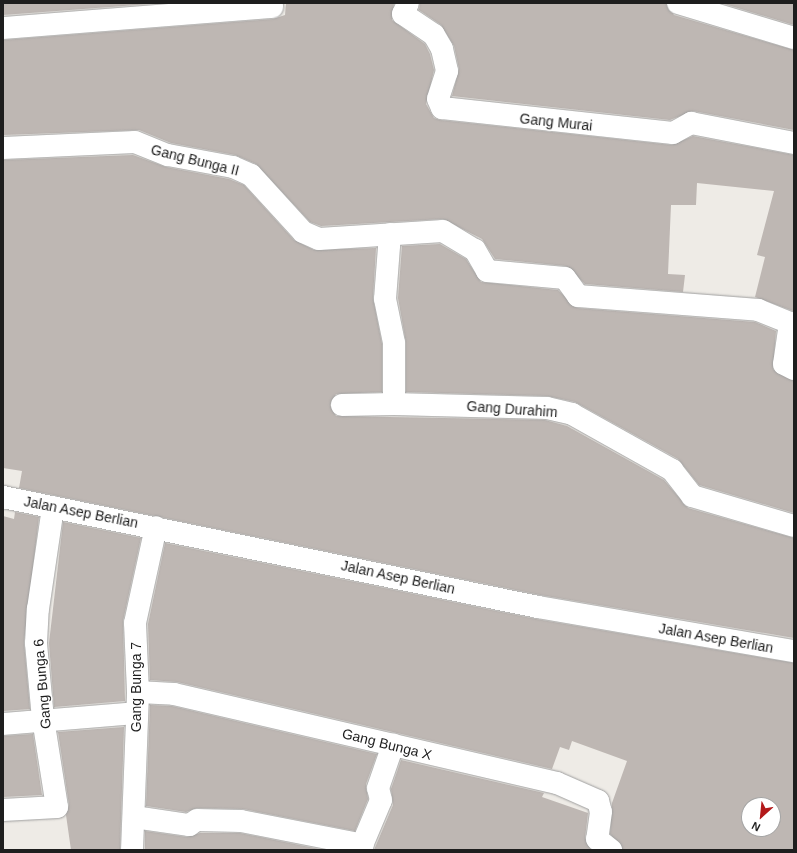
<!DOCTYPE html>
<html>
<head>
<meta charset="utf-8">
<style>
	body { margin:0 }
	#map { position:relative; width:797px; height:853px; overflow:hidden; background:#eeebe6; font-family:Arial,sans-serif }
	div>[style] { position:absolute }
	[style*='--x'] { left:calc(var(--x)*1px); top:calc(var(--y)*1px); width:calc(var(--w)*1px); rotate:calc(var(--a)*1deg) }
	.building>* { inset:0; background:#beb7b3 }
	.roads { filter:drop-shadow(0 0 1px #9f9f9f) drop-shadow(0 0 1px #9f9f9f) }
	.minor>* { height:22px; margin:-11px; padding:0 11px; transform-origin:11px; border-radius:11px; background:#fff }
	span { translate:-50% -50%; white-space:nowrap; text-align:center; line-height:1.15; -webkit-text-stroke:3px #fff; paint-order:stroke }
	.street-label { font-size:14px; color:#1e1e1e }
	.frame { position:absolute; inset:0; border:4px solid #1e1e1e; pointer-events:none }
	.north { position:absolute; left:741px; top:797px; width:40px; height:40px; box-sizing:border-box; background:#fff; border:1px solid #a5a5a5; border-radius:50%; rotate:207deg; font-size:11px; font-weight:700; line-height:16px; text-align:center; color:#1e1e1e }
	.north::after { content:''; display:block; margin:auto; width:14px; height:18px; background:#b3191a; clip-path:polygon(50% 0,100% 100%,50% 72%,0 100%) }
</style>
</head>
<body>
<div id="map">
	<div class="building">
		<i style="clip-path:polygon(3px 3px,163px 3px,3px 15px)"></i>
		<i style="clip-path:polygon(286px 3px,394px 3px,392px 20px,425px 44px,430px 54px,434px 70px,426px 104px,434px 118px,440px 120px,672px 145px,693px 136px,794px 155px,793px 311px,755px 297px,765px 257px,757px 255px,774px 191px,697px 183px,696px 205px,671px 205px,668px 274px,685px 275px,683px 292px,585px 284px,566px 266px,495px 259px,482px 239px,443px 219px,321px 226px,310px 222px,256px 164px,235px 155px,171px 143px,139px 130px,3px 135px,3px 40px,273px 19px,285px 15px)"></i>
		<i style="clip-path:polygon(420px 3px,666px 3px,674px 15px,794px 50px,794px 130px,693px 111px,670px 120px,452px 96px,459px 69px,454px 46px,441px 25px,419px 10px)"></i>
		<i style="clip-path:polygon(721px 3px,794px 3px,794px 25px)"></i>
		<i style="clip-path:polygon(133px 155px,166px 167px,229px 179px,244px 185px,294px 240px,314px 250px,376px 248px,373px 298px,382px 344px,382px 392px,336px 394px,330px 405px,336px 416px,545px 420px,567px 426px,664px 480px,688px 508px,794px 538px,794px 638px,540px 595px,19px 488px,22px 471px,3px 468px,3px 160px)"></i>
		<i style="clip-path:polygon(440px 244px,466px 259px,481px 282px,558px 290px,577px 308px,755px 322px,776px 331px,773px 369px,794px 381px,794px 513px,699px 485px,678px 459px,575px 402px,547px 396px,406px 392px,406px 343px,398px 298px,402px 246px)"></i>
		<i style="clip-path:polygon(15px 512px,39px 517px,24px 642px,30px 709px,3px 711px,3px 516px,14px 519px)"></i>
		<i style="clip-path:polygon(63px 522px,141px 538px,123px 621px,125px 701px,54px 707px,49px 643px)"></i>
		<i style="clip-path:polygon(evenodd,165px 543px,536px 619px,794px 663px,794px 850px,623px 850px,610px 834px,612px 803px,627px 761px,572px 741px,569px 750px,560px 747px,552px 769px,177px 682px,150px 680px,148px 624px,165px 543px,749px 805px,773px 805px,773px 829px,749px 829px,749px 805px)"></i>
		<i style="clip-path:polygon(150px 705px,172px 706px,377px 754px,366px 784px,368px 799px,355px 831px,243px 809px,197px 808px,186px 812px,146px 806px)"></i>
		<i style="clip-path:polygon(124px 727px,120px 850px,71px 850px,66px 815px,69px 805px,58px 732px)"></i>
		<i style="clip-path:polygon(33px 734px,42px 795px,3px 797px,3px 736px)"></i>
		<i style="clip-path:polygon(401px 760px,544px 793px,542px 797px,588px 813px,585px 838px,591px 850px,374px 850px,393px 805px,391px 789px)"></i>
		<i style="clip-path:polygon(145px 831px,187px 837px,200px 833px,240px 833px,324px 850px,145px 850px)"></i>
	</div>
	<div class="roads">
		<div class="minor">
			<i style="--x:408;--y:3;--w:12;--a:114"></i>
			<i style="--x:403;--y:14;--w:37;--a:34"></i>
			<i style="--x:434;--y:35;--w:16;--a:60"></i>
			<i style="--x:442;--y:49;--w:23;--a:77"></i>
			<i style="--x:447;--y:71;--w:29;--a:108"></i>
			<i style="--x:438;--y:99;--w:10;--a:66"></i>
			<i style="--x:442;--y:108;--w:232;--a:6.2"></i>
			<i style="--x:673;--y:133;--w:21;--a:-29"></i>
			<i style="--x:691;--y:123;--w:105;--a:11"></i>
			<i style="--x:678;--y:3;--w:121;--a:16.8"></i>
			<i style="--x:3;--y:28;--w:270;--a:-4.5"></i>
			<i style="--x:3;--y:148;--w:132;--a:-2.6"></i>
			<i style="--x:135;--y:142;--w:35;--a:22"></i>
			<i style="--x:168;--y:155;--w:66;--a:10.5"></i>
			<i style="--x:233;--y:167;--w:20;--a:24"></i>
			<i style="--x:251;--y:175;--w:77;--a:47.6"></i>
			<i style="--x:303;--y:232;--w:17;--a:24"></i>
			<i style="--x:319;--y:239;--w:124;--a:-3.7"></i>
			<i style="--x:443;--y:231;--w:37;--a:31"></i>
			<i style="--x:475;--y:250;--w:24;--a:60"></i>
			<i style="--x:487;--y:271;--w:78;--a:5.1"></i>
			<i style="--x:565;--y:278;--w:22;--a:54"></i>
			<i style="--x:578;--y:296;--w:181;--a:4.4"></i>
			<i style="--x:758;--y:310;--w:35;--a:22"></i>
			<i style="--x:790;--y:323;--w:41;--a:98.3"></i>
			<i style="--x:784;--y:364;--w:11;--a:27"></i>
			<i style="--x:390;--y:234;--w:65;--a:94.4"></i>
			<i style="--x:385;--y:299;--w:45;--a:78.4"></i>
			<i style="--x:394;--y:343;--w:61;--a:90"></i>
			<i style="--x:394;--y:404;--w:153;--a:1.5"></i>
			<i style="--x:547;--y:408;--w:26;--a:13"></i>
			<i style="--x:572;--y:414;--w:115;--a:29.2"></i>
			<i style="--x:672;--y:470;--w:33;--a:52"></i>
			<i style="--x:692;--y:496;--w:106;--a:16.4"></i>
			<i style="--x:342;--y:405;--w:52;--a:-1.1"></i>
			<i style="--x:3;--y:497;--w:546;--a:11.62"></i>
			<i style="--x:538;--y:607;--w:260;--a:9.8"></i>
			<i style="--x:138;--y:692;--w:36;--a:3"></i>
			<i style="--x:174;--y:694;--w:393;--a:13.1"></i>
			<i style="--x:557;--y:783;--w:45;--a:23.7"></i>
			<i style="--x:598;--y:801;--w:11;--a:75"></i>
			<i style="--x:601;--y:812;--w:27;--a:98"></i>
			<i style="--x:597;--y:839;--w:18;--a:38"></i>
			<i style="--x:3;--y:724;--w:134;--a:-4.7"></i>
			<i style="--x:3;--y:810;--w:54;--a:-3.2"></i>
			<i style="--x:57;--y:807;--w:89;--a:-99"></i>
			<i style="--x:43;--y:719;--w:76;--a:-95.3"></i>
			<i style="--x:36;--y:643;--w:34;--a:-87"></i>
			<i style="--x:38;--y:609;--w:103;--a:-81.6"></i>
			<i style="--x:134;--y:817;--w:56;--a:8.3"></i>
			<i style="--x:189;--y:825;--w:9;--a:-32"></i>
			<i style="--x:197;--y:820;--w:44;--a:1.3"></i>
			<i style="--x:241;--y:821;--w:124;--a:11.1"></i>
			<i style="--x:132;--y:850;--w:158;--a:-87.8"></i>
			<i style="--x:138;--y:692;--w:69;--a:-92.5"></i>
			<i style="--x:135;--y:623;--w:98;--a:-77.7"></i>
			<i style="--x:360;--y:850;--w:54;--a:-67.2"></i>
			<i style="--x:381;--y:800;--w:12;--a:-104"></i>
			<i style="--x:378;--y:788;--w:46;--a:-70.8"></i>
		</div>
	</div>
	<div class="street-label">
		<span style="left:556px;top:122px;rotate:6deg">Gang Murai</span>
		<span style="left:195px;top:160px;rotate:14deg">Gang Bunga II</span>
		<span style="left:512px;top:409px;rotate:4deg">Gang Durahim</span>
		<span style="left:81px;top:512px;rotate:11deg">Jalan Asep Berlian</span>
		<span style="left:398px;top:577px;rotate:12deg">Jalan Asep Berlian</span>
		<span style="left:716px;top:638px;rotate:10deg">Jalan Asep Berlian</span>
		<span style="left:42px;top:684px;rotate:-95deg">Gang Bunga 6</span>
		<span style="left:136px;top:687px;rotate:-90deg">Gang Bunga 7</span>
		<span style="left:387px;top:744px;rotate:14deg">Gang Bunga X</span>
	</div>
	<div class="frame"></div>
	<div class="north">N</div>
</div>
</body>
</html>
